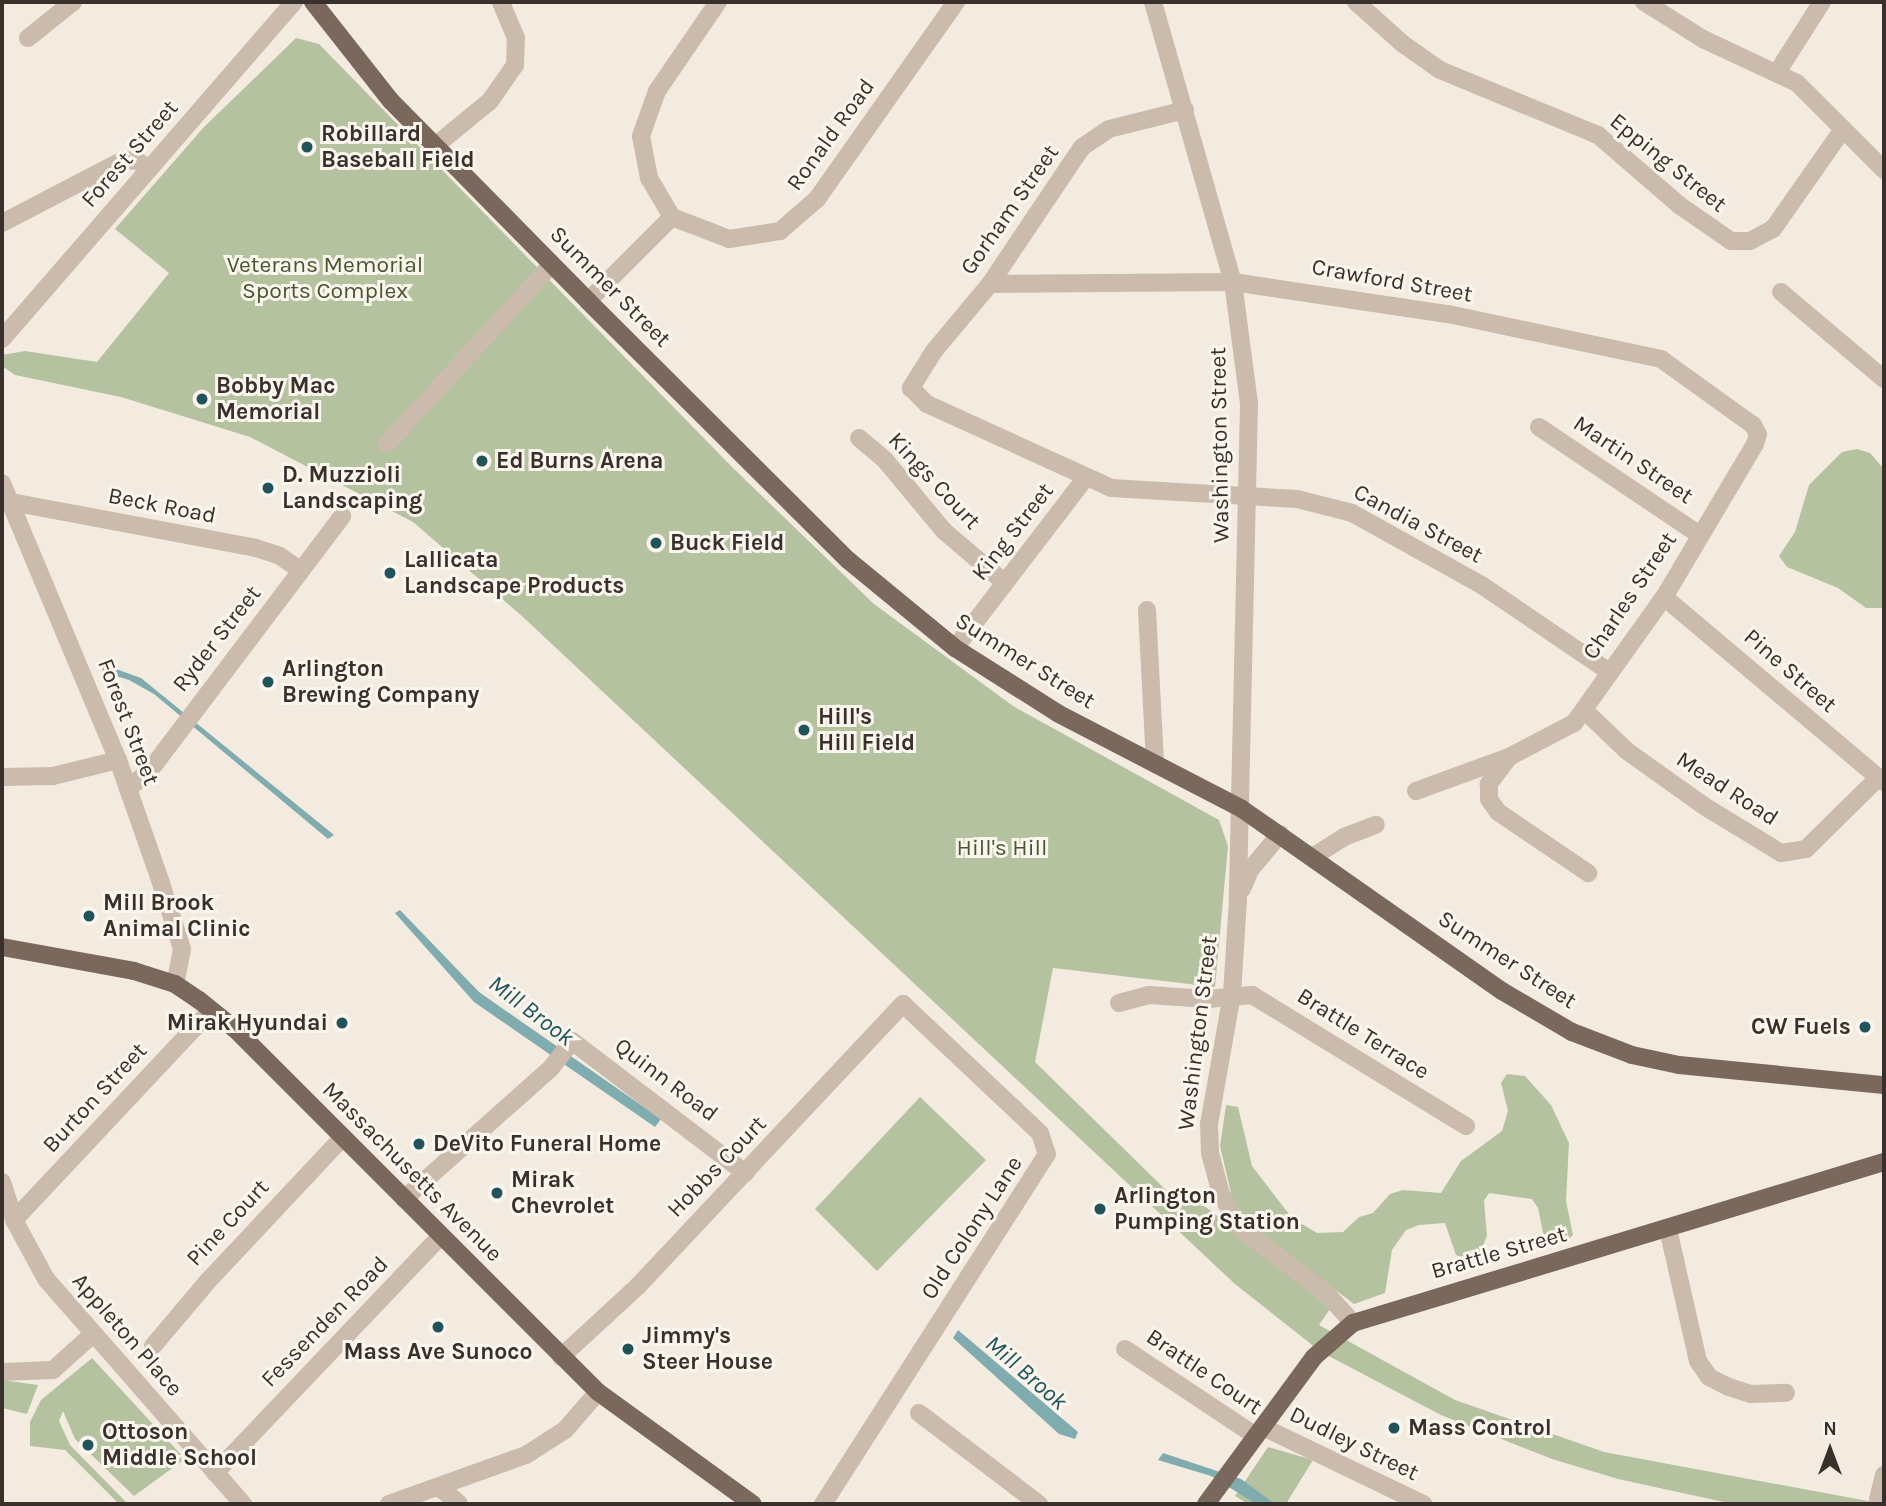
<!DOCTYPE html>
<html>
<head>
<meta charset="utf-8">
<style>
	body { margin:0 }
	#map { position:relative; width:1886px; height:1506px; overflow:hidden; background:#f3ebe0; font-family:Karla,sans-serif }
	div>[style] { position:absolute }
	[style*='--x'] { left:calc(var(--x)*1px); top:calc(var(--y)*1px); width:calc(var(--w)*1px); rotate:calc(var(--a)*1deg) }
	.green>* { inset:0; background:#b5c2a0 }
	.water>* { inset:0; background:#80acaf }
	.minor>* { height:18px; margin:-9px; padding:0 9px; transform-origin:9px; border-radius:9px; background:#cbbbac }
	.major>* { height:18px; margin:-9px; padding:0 9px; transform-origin:9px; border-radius:9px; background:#7b685c }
	.dots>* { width:19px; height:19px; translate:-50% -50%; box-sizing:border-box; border:4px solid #faf5ed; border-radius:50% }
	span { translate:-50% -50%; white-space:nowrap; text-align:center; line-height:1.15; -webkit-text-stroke:6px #faf5ed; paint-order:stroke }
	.poi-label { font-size:23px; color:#39302b; font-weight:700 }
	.left { translate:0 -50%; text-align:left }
	.right { translate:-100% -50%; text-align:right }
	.street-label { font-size:23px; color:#39302b }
	.park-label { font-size:23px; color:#47572f }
	.water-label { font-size:24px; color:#21545a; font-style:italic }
	.frame { position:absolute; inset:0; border:4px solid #39302b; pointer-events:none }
	.north { position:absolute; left:1795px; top:1415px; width:70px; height:70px; -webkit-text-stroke:5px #faf5ed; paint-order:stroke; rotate:0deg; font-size:19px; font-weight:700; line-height:28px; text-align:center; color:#39302b }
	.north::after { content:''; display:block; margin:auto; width:24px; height:32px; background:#39302b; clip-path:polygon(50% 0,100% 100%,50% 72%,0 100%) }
</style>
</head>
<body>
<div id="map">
	<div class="green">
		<i style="clip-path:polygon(296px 38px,319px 44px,733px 468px,874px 604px,1013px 706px,1219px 820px,1228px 846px,1215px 987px,1053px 968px,1035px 1062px,1168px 1192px,1187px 1195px,1210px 1210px,1314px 1295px,1330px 1309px,1319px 1325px,1455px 1400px,1604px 1452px,1884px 1504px,1733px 1504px,1618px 1479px,1552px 1459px,1441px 1415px,1321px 1352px,1235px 1284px,523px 617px,413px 522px,250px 437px,121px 397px,15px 375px,2px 366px,2px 355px,25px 351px,97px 362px,169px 273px,115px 229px,204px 127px)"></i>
		<i style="clip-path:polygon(1857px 449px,1870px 453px,1884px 469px,1884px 608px,1866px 608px,1838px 588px,1787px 567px,1779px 556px,1795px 532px,1809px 485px,1842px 452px)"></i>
		<i style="clip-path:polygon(1507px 1074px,1525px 1076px,1551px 1105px,1569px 1143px,1566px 1201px,1573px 1235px,1565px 1243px,1544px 1237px,1538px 1208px,1532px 1199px,1489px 1193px,1484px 1201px,1487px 1236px,1476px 1262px,1456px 1255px,1445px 1223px,1419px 1225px,1406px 1230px,1392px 1250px,1385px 1293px,1354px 1304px,1252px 1227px,1234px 1206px,1220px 1146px,1226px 1105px,1238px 1107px,1252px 1166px,1292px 1218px,1317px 1233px,1343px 1232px,1359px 1217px,1373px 1213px,1390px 1194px,1403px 1190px,1441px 1193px,1461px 1161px,1502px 1131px,1508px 1111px,1501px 1083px)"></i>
		<i style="clip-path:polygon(920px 1097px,986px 1160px,877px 1271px,815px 1209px)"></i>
		<i style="clip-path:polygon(92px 1358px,185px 1459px,134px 1496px,75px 1439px,63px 1411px,59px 1421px,70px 1445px,128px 1504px,119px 1504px,65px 1450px,30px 1446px,30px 1422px,41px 1400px)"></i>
		<i style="clip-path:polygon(2px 1380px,38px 1385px,27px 1414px,2px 1408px)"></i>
		<i style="clip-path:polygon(1268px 1447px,1313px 1460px,1286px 1504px,1248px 1504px,1235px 1496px)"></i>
	</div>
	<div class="water">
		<i style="clip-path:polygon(102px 664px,141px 678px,334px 835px,328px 839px,154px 694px,129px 680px,103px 672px)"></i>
		<i style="clip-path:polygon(400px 910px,479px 992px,661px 1119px,655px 1127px,474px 1002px,395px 913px)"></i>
		<i style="clip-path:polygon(958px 1330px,1078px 1432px,1075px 1439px,1059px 1434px,953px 1338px)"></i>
		<i style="clip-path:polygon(1163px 1453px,1241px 1479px,1275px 1504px,1256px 1504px,1211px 1476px,1158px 1460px)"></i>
	</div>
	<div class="minor">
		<i style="--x:718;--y:2;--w:108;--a:124.4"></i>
		<i style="--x:657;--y:91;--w:48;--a:109.6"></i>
		<i style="--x:641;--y:136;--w:43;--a:79.2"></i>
		<i style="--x:649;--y:178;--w:45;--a:59.5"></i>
		<i style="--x:672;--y:217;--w:61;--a:21.1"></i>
		<i style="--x:729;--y:239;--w:52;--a:-8.9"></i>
		<i style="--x:780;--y:231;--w:49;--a:-40.9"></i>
		<i style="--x:817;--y:199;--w:241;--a:-54.8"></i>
		<i style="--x:1153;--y:2;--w:291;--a:74.1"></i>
		<i style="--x:1233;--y:282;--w:123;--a:82.5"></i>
		<i style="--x:1249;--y:404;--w:495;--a:91.3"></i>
		<i style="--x:1238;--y:899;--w:95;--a:93.6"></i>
		<i style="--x:1232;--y:994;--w:132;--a:100"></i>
		<i style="--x:1209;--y:1124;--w:29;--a:88"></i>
		<i style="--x:1210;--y:1153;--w:42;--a:75"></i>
		<i style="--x:1221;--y:1194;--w:38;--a:61"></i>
		<i style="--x:1239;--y:1227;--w:111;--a:37.3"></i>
		<i style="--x:1327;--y:1294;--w:39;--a:48"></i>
		<i style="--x:1356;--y:2;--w:63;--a:41.8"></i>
		<i style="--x:1403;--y:44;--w:45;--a:35.1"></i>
		<i style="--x:1440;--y:70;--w:171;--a:22.4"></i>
		<i style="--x:1598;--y:135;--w:107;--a:40.8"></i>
		<i style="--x:1679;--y:205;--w:63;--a:34.7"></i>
		<i style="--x:1731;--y:241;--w:19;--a:0"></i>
		<i style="--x:1750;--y:241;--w:26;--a:-28"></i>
		<i style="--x:1773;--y:229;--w:122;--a:-55"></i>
		<i style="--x:1644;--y:2;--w:70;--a:32.1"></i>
		<i style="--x:1703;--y:39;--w:104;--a:25.1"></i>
		<i style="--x:1797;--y:83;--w:123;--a:45"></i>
		<i style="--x:28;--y:38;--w:58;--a:-38.7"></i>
		<i style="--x:1778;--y:71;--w:82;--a:-57.5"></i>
		<i style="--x:1185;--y:110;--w:78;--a:166"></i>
		<i style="--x:1109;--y:129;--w:32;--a:146"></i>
		<i style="--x:1082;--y:147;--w:165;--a:123.9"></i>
		<i style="--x:990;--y:284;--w:87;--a:129.9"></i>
		<i style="--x:934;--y:351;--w:44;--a:121.9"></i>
		<i style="--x:911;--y:388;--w:23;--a:45"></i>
		<i style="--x:927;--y:404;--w:202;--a:24.5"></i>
		<i style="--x:1111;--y:488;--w:186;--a:3.4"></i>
		<i style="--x:1297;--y:499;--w:57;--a:14.3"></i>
		<i style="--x:1352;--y:513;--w:150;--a:29.1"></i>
		<i style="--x:1483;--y:586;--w:151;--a:34.2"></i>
		<i style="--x:435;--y:146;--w:71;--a:-39.3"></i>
		<i style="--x:490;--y:101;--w:44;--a:-55.2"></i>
		<i style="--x:515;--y:65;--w:27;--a:-88"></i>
		<i style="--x:516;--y:38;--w:39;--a:-113"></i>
		<i style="--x:2;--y:223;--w:136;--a:-27.5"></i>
		<i style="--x:123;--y:160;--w:15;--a:4"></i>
		<i style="--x:138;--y:161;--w:14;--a:39"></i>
		<i style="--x:990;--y:284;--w:243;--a:-0.5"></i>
		<i style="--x:1233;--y:282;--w:217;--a:8.5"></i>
		<i style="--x:1448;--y:314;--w:218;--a:11.9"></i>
		<i style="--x:1661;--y:359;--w:113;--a:35.7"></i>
		<i style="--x:1753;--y:425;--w:10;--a:61"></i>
		<i style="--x:1758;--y:434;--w:10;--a:107"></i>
		<i style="--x:1755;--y:444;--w:178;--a:120.7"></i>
		<i style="--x:1664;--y:597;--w:155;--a:125.5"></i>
		<i style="--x:1574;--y:723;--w:73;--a:152.4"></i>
		<i style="--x:1509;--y:757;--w:34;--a:127"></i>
		<i style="--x:1489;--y:784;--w:15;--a:90"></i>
		<i style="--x:1489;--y:799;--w:16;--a:55"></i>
		<i style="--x:1498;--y:812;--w:109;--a:34.1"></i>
		<i style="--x:1781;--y:292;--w:135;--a:40.2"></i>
		<i style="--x:588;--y:301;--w:119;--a:-45"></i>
		<i style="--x:2;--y:339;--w:446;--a:-49.1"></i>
		<i style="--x:1539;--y:427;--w:194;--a:33.9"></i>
		<i style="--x:859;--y:438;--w:34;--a:40"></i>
		<i style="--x:885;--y:460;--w:92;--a:50.3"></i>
		<i style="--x:944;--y:531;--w:80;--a:40.4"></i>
		<i style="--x:387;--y:444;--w:244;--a:-47.5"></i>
		<i style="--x:2;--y:483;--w:300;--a:67.3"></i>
		<i style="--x:118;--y:760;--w:127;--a:70.7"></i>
		<i style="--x:160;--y:880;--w:72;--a:72.3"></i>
		<i style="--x:182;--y:949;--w:36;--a:101"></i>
		<i style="--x:11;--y:502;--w:249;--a:10.6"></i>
		<i style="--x:256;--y:548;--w:25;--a:18"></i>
		<i style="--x:280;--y:556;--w:24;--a:35"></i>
		<i style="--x:1664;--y:597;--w:287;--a:40.1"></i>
		<i style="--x:1147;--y:610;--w:154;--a:87"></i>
		<i style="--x:955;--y:648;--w:212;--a:-52.5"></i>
		<i style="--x:1584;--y:710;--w:59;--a:43.6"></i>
		<i style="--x:1627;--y:751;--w:95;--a:35.5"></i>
		<i style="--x:1704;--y:806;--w:90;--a:31.4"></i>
		<i style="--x:1781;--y:853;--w:25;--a:-9"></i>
		<i style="--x:1806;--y:849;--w:101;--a:-44.6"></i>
		<i style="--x:2;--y:777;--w:51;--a:-1.1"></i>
		<i style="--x:53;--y:776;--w:67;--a:-13.8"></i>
		<i style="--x:128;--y:789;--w:30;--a:-41"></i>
		<i style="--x:151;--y:769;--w:317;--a:-52.9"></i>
		<i style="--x:1416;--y:791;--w:99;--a:-20.1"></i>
		<i style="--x:1314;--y:856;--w:36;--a:-32"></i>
		<i style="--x:1344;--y:837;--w:34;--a:-21"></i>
		<i style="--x:1242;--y:889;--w:21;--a:-67"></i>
		<i style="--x:1250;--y:870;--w:47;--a:-50.2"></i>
		<i style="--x:1119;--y:1003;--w:31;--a:-15"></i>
		<i style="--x:1149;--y:995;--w:59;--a:3.9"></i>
		<i style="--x:1208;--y:999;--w:44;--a:-5.2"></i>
		<i style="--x:1252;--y:995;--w:251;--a:31.5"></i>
		<i style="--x:2;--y:1182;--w:40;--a:72"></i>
		<i style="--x:14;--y:1220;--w:67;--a:61.5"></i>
		<i style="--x:46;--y:1279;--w:299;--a:48.8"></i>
		<i style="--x:404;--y:1199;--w:197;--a:-41.7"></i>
		<i style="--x:551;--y:1068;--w:34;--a:-52"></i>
		<i style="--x:572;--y:1041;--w:218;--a:37.3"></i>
		<i style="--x:14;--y:1220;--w:288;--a:-46.8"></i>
		<i style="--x:1668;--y:1229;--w:135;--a:77.2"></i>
		<i style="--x:1698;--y:1361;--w:19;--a:55"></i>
		<i style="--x:1709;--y:1377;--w:22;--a:27"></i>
		<i style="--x:1729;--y:1387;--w:23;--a:18"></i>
		<i style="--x:1751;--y:1394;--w:35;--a:-2"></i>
		<i style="--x:153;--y:1346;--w:84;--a:-49.8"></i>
		<i style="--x:207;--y:1282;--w:199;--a:-46.8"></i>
		<i style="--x:1125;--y:1349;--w:157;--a:33.6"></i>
		<i style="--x:561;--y:1357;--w:105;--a:-42.7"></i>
		<i style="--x:638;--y:1286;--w:387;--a:-46.8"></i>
		<i style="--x:903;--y:1004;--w:188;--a:43.3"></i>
		<i style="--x:1040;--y:1133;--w:22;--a:72"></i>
		<i style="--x:1047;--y:1154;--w:416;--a:122.6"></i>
		<i style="--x:2;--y:1372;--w:51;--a:-2.2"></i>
		<i style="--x:53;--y:1370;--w:54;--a:-42"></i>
		<i style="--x:919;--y:1413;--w:151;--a:37.2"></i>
		<i style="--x:1263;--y:1427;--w:178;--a:25.7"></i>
		<i style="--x:215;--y:1473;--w:327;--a:-46.4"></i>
		<i style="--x:439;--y:1487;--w:26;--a:40"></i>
		<i style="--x:1878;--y:1499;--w:25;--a:-76"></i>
		<i style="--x:389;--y:1504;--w:145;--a:-19.7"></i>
		<i style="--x:526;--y:1455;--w:46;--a:-32.7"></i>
		<i style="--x:565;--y:1430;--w:50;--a:-49"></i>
	</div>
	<div class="major">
		<i style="--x:313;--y:2;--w:126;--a:51.8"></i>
		<i style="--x:391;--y:101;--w:281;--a:45.4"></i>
		<i style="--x:588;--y:301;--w:367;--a:44.9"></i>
		<i style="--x:848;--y:560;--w:139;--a:39.4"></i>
		<i style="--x:955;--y:648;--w:123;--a:32.4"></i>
		<i style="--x:1059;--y:714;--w:206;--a:27.4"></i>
		<i style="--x:1242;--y:809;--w:317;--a:35"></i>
		<i style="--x:1502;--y:991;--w:81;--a:30.4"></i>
		<i style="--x:1572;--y:1032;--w:64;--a:21"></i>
		<i style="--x:1632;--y:1055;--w:48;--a:12"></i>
		<i style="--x:1679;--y:1065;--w:206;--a:5.6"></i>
		<i style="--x:2;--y:947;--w:134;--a:10.3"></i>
		<i style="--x:134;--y:971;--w:43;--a:17.6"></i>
		<i style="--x:175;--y:984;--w:29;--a:34"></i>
		<i style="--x:199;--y:1000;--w:46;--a:38.9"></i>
		<i style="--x:235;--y:1029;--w:513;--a:45"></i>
		<i style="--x:598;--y:1392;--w:191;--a:35.9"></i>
		<i style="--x:1206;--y:1504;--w:182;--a:-53.7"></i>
		<i style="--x:1314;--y:1357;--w:52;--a:-41.1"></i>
		<i style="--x:1353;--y:1323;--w:555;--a:-16.87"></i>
	</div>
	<div class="dots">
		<i style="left:307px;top:147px;background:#21545a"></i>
		<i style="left:202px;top:399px;background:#21545a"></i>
		<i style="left:482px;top:461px;background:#21545a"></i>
		<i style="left:268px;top:488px;background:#21545a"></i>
		<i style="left:656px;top:543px;background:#21545a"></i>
		<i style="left:390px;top:573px;background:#21545a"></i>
		<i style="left:268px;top:682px;background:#21545a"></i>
		<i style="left:804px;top:730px;background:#21545a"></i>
		<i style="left:89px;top:916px;background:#21545a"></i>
		<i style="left:342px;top:1023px;background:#21545a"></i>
		<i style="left:1865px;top:1027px;background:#21545a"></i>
		<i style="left:419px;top:1144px;background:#21545a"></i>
		<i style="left:497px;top:1193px;background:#21545a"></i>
		<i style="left:1100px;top:1209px;background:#21545a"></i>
		<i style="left:438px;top:1327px;background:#21545a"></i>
		<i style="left:628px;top:1349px;background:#21545a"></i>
		<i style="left:1394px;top:1428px;background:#21545a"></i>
		<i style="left:88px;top:1445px;background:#21545a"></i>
	</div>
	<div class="poi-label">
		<span class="left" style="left:321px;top:147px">Robillard<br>Baseball Field</span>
		<span class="left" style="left:216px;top:399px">Bobby Mac<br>Memorial</span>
		<span class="left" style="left:496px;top:461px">Ed Burns Arena</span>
		<span class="left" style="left:282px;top:488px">D. Muzzioli<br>Landscaping</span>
		<span class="left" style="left:670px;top:543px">Buck Field</span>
		<span class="left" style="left:404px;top:573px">Lallicata<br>Landscape Products</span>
		<span class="left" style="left:282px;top:682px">Arlington<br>Brewing Company</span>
		<span class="left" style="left:818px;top:730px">Hill's<br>Hill Field</span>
		<span class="left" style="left:103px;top:916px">Mill Brook<br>Animal Clinic</span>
		<span class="right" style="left:328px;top:1023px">Mirak Hyundai</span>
		<span class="right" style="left:1851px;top:1027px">CW Fuels</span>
		<span class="left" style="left:433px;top:1144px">DeVito Funeral Home</span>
		<span class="left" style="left:511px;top:1193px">Mirak<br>Chevrolet</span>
		<span class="left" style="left:1114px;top:1209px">Arlington<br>Pumping Station</span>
		<span class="left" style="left:642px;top:1349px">Jimmy's<br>Steer House</span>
		<span style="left:438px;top:1352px">Mass Ave Sunoco</span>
		<span class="left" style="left:1408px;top:1428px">Mass Control</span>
		<span class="left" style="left:102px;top:1445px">Ottoson<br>Middle School</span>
	</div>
	<div class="street-label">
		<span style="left:831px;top:135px;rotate:-54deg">Ronald Road</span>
		<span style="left:130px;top:154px;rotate:-49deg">Forest Street</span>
		<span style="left:1668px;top:163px;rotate:39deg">Epping Street</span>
		<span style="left:1010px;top:210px;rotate:-55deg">Gorham Street</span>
		<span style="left:1392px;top:281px;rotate:10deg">Crawford Street</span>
		<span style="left:610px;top:287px;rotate:45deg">Summer Street</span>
		<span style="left:1220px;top:445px;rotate:-91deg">Washington Street</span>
		<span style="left:1633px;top:460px;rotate:34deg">Martin Street</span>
		<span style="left:934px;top:481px;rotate:47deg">Kings Court</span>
		<span style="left:162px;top:506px;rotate:11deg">Beck Road</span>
		<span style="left:1418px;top:524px;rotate:28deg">Candia Street</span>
		<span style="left:1013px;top:532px;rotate:-52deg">King Street</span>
		<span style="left:1630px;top:596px;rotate:-56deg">Charles Street</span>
		<span style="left:217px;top:639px;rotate:-52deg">Ryder Street</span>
		<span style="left:1025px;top:661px;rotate:32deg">Summer Street</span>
		<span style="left:1790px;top:671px;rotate:41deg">Pine Street</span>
		<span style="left:128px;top:722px;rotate:69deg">Forest Street</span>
		<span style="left:1727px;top:789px;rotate:33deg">Mead Road</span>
		<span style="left:1507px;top:960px;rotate:33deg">Summer Street</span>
		<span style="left:1198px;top:1033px;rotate:-83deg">Washington Street</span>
		<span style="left:1363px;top:1034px;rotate:32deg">Brattle Terrace</span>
		<span style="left:666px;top:1080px;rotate:37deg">Quinn Road</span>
		<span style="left:95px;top:1098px;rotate:-47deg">Burton Street</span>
		<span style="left:717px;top:1167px;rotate:-46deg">Hobbs Court</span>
		<span style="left:412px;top:1172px;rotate:45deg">Massachusetts Avenue</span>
		<span style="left:228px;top:1223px;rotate:-47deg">Pine Court</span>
		<span style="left:972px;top:1228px;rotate:-57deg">Old Colony Lane</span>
		<span style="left:1499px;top:1253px;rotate:-16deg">Brattle Street</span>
		<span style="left:325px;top:1322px;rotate:-46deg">Fessenden Road</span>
		<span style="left:127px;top:1335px;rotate:49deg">Appleton Place</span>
		<span style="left:1204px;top:1372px;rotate:34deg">Brattle Court</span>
		<span style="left:1354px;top:1444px;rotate:26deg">Dudley Street</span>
	</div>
	<div class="park-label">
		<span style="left:325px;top:278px">Veterans Memorial<br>Sports Complex</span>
		<span style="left:1002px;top:848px">Hill's Hill</span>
	</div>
	<div class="water-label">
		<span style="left:531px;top:1011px;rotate:37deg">Mill Brook</span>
		<span style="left:1026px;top:1373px;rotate:41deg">Mill Brook</span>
	</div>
	<div class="frame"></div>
	<div class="north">N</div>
</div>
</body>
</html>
